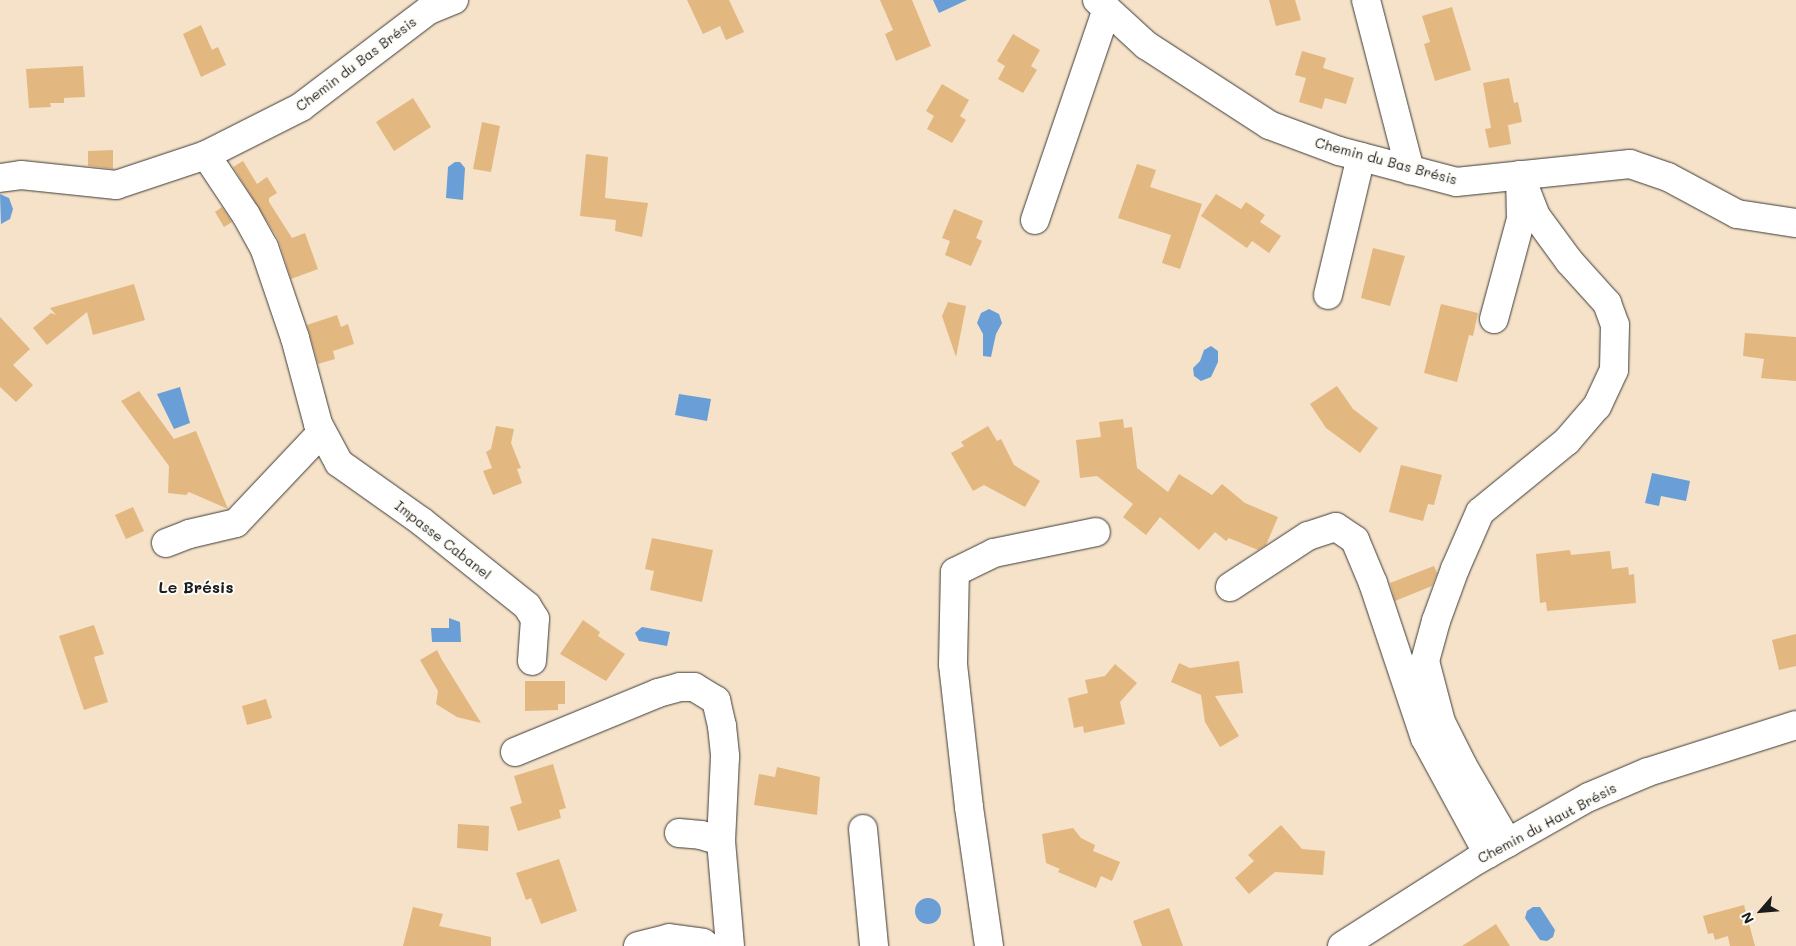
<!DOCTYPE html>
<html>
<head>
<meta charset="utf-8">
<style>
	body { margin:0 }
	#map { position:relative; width:1796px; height:946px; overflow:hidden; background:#f5e2c9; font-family:Mali,sans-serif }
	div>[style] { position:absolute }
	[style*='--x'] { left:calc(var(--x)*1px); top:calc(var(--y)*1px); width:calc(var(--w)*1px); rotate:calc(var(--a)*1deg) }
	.water>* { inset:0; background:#699fd6 }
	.round { border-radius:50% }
	.building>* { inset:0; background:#e3b780 }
	.roads { filter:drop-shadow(0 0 1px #3d3a36) drop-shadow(0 0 1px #3d3a36) }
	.minor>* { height:28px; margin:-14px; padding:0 14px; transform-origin:14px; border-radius:14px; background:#fff }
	span { translate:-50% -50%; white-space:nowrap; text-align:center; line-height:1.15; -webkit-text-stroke:4px #fdfcf7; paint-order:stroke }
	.street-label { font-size:14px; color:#1c1c1c }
	.quarter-label { font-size:16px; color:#1c1c1c; font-weight:700 }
	.north { position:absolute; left:1736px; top:886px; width:50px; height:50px; -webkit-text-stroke:4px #fdfcf7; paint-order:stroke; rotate:243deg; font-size:14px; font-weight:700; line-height:20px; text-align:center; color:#1c1c1c }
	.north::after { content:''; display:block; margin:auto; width:18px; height:22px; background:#1c1c1c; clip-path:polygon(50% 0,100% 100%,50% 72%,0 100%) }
</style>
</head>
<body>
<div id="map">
	<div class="water">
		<i style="clip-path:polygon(933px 0,967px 0,939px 13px)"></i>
		<i style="clip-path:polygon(455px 162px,460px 162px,465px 168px,463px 200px,446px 198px,448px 167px)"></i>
		<i style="clip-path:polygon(0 194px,9px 198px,13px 209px,10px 219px,1px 224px)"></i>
		<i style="clip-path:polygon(989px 309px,999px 314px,1002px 323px,996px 334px,991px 357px,983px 356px,983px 334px,977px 323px,981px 313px)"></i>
		<i style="clip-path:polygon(1211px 346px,1218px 351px,1218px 362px,1211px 377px,1201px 381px,1194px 376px,1193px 368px,1200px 361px,1204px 350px)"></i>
		<i style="clip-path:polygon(180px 387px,190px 423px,174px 429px,157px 394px)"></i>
		<i style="clip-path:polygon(679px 394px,711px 399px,707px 421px,675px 415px)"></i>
		<i style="clip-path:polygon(1652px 473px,1690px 481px,1686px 501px,1661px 496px,1659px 506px,1645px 503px)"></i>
		<i style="clip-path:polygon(449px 618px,460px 622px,461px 642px,432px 642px,431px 628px,449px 628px)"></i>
		<i style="clip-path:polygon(642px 627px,670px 632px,667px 646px,639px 641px,635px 633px)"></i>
		<i class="round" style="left:915px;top:898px;width:26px;height:26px"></i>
		<i style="clip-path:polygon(1533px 907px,1540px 907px,1555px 930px,1553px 937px,1547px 941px,1540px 940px,1525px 918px,1527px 911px)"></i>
	</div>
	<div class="building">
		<i style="clip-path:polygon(687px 0,729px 0,744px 32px,726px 40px,720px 26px,703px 34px)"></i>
		<i style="clip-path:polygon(880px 0,912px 0,931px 46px,896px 61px,885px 34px,893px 30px)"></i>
		<i style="clip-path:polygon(1269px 0,1295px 0,1301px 20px,1276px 26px)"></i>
		<i style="clip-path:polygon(1452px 7px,1471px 70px,1435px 81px,1424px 44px,1430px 42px,1422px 16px)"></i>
		<i style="clip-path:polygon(201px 25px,212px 50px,218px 47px,226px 65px,201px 77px,183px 34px)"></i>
		<i style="clip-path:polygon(1013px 34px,1040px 50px,1031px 66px,1037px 70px,1023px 93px,998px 79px,1005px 66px,997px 61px)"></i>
		<i style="clip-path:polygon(1302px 51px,1326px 58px,1323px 68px,1354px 78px,1346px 104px,1325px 98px,1322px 109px,1299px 102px,1306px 78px,1295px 75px)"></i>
		<i style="clip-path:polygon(83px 66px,85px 97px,64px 98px,64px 103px,50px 103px,51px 107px,29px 108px,26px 69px)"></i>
		<i style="clip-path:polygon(1509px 78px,1514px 103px,1518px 102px,1522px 122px,1508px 125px,1511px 144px,1489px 148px,1485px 129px,1491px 128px,1483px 83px)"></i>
		<i style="clip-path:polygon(942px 84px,969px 100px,960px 116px,966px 120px,952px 143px,927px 129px,934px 116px,926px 111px)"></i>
		<i style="clip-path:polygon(413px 98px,431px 127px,394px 151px,376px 122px)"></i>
		<i style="clip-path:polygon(482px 122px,500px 126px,491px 172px,473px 169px)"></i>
		<i style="clip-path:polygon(113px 150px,113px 169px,88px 166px,88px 151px)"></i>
		<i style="clip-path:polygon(586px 154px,608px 157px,605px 198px,648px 203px,642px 237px,615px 231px,616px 220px,580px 216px)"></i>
		<i style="clip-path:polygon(243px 161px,257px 184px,267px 177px,277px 193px,269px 198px,269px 202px,292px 238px,305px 233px,318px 269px,291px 279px,278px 239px,233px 167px)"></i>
		<i style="clip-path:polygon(1137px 164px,1156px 170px,1150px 187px,1202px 204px,1180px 269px,1162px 263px,1171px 235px,1118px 218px)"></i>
		<i style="clip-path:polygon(1216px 194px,1241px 209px,1246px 202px,1265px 215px,1260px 222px,1281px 236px,1269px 253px,1252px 241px,1247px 248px,1201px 216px)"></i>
		<i style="clip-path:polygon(222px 207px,232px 222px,224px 227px,215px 212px)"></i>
		<i style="clip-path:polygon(954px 209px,983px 221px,976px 238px,982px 241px,971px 266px,945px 255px,950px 241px,942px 238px)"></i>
		<i style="clip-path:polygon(1373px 248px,1405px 256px,1390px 306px,1361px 298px)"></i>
		<i style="clip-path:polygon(134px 284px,145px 320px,93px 335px,87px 312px,47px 345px,33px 328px,51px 313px,56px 315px,50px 308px)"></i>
		<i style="clip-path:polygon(948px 302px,966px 306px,956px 357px,942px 316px)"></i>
		<i style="clip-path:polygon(1441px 304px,1478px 313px,1473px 336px,1469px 335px,1457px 382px,1424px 373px)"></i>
		<i style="clip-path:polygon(337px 315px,341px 327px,348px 324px,354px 344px,333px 351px,335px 359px,318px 364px,307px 325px)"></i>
		<i style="clip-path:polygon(0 317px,30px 349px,13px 365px,33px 385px,16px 402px,0 387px)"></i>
		<i style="clip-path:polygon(1745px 333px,1796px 337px,1796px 381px,1761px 378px,1764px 359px,1743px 356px)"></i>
		<i style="clip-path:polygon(1337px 386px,1353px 409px,1378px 428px,1360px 453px,1326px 428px,1310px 404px)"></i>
		<i style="clip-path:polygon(139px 391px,174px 439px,196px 431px,228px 509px,189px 492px,186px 495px,168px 493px,169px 466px,121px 401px)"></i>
		<i style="clip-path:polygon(1123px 419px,1124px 428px,1132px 427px,1137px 468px,1168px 492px,1179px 474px,1212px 495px,1222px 484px,1245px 503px,1278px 517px,1266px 545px,1258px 550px,1229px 538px,1226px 541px,1215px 532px,1199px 550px,1160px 517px,1146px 535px,1123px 517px,1133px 504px,1097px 476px,1080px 478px,1076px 440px,1101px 437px,1099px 422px)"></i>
		<i style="clip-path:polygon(496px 426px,514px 429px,511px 443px,521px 468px,517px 469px,522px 483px,493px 495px,483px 471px,492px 468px,486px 452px,491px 449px)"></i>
		<i style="clip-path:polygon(988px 426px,997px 441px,1001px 439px,1014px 465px,1040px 481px,1025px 507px,984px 485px,973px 491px,951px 453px,964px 446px,961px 442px)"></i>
		<i style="clip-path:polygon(1401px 465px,1442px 475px,1434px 505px,1428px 504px,1423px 521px,1389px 512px)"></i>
		<i style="clip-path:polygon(133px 507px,144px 531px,126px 539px,115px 515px)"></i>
		<i style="clip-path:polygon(652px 538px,713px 550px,702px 602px,650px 590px,654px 571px,645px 569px)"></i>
		<i style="clip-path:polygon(1570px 550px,1571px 555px,1610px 551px,1612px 569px,1628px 567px,1629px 575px,1634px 574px,1636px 603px,1547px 611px,1546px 602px,1540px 603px,1536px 554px)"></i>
		<i style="clip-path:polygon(1434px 566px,1437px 573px,1432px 586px,1395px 601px,1390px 583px)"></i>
		<i style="clip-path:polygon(583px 620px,600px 632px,598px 636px,625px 654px,606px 681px,560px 654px)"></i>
		<i style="clip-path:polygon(94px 625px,104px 654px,94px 657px,108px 702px,84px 710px,59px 636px)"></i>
		<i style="clip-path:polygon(1796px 634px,1796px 666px,1779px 670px,1772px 640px)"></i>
		<i style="clip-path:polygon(437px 650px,442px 660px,481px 723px,457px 717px,436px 704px,438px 691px,420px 660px)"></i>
		<i style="clip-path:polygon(1239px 661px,1243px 693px,1215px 696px,1239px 736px,1220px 747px,1205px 722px,1201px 695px,1171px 682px,1179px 663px,1190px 668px)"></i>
		<i style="clip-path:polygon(1115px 664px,1137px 683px,1120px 702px,1125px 724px,1084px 733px,1083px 726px,1074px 728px,1068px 698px,1088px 693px,1085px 680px,1105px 676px)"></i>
		<i style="clip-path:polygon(525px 681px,565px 681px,565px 704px,558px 704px,558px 710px,525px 711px)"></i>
		<i style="clip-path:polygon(266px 699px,272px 718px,247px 725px,242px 706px)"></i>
		<i style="clip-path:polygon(553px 764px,566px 808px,559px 810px,561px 818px,518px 831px,510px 807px,522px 803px,514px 776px)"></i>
		<i style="clip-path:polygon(777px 767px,820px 777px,817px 815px,754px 805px,759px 774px,775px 777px)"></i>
		<i style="clip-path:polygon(458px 824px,489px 826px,488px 851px,457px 848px)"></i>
		<i style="clip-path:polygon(1281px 825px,1302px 849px,1325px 851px,1323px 875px,1275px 872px,1249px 894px,1235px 878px,1254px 861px,1248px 855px)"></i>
		<i style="clip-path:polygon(1073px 828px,1081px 838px,1095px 845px,1093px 851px,1120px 862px,1112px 881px,1101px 876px,1096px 888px,1058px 872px,1060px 869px,1046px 863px,1042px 834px)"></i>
		<i style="clip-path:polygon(559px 859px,577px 911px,541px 924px,531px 898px,526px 900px,516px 873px)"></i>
		<i style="clip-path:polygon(1744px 905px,1755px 946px,1730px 946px,1728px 936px,1715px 940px,1713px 933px,1708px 934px,1703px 916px)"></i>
		<i style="clip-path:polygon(413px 907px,443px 914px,439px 926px,491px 937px,491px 946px,403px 946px)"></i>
		<i style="clip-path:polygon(1169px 908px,1183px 946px,1142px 946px,1133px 921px)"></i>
		<i style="clip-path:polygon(1496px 924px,1510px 946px,1462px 946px)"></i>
	</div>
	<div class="roads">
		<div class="minor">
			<i style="--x:1097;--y:0;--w:67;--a:42.6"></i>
			<i style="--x:1146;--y:45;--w:147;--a:33"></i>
			<i style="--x:1269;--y:125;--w:75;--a:20.4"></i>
			<i style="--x:1339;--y:151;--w:121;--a:14.8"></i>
			<i style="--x:1456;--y:182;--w:175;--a:-5.9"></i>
			<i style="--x:1630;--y:164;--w:40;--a:18.9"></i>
			<i style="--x:1668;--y:177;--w:78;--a:28.2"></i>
			<i style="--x:1737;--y:214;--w:60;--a:8.7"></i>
			<i style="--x:1366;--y:0;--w:176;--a:75.5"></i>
			<i style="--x:206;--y:155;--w:72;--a:56.3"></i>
			<i style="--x:246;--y:215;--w:37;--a:61"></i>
			<i style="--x:264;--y:247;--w:96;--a:71.2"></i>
			<i style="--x:295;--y:338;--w:89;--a:75"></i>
			<i style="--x:318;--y:424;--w:44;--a:61.7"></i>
			<i style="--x:339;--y:463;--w:100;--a:35.3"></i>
			<i style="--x:421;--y:521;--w:136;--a:38.7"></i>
			<i style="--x:527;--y:606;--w:15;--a:58"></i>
			<i style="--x:535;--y:619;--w:42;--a:94.1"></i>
			<i style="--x:0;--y:178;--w:21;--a:-8"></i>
			<i style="--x:21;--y:175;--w:96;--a:6"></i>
			<i style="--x:116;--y:185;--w:95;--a:-18.4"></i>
			<i style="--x:206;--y:155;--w:106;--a:-26.8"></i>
			<i style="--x:301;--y:107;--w:161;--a:-37.2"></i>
			<i style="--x:429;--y:10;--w:27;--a:-22"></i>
			<i style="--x:1035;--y:220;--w:223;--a:-71.2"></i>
			<i style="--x:1328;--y:295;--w:142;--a:-76.6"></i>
			<i style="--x:1494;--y:319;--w:104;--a:-74.9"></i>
			<i style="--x:1521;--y:219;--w:44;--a:-91.3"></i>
			<i style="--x:1520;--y:175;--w:44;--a:68.7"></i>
			<i style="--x:1536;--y:216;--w:56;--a:53.7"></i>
			<i style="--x:1569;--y:261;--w:57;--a:47.9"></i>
			<i style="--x:1607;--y:303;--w:23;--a:70"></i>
			<i style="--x:1615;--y:325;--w:45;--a:91.3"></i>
			<i style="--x:1614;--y:370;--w:40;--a:115"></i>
			<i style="--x:1597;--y:406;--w:46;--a:130.6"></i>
			<i style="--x:1567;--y:441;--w:112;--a:140.8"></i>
			<i style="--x:1480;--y:512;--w:62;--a:113.7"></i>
			<i style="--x:1455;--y:569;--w:55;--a:110.1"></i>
			<i style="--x:1436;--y:621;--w:41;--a:105.4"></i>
			<i style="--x:1425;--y:661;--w:63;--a:75.3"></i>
			<i style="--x:1441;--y:722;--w:49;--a:63.4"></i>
			<i style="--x:1463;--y:766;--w:89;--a:59.7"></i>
			<i style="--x:166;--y:543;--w:25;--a:-21"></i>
			<i style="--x:189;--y:534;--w:48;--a:-13.2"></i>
			<i style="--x:236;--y:523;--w:125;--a:-46.6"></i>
			<i style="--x:1230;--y:587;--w:93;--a:-33.2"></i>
			<i style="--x:1308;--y:536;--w:29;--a:-18"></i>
			<i style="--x:1336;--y:527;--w:23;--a:34"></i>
			<i style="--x:1355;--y:540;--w:47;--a:67.3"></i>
			<i style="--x:1373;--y:583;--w:163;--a:71.5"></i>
			<i style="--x:1425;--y:738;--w:132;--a:61.5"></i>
			<i style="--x:515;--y:752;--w:155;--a:-22.4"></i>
			<i style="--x:658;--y:693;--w:23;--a:-15"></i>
			<i style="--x:680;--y:687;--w:14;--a:0"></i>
			<i style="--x:694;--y:687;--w:26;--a:31"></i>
			<i style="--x:716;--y:700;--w:27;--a:77"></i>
			<i style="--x:722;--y:726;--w:31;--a:84"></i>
			<i style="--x:725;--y:757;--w:84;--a:92.7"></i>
			<i style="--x:721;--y:841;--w:105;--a:85.1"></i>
			<i style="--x:863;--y:829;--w:118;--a:84.6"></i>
			<i style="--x:679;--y:833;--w:22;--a:5"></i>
			<i style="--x:701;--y:835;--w:21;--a:17"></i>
			<i style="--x:638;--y:946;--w:32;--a:-14"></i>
			<i style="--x:669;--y:938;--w:34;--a:8"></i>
			<i style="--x:703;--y:943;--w:5;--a:37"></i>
			<i style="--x:989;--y:946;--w:140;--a:-98.2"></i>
			<i style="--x:969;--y:807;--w:144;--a:-96.4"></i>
			<i style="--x:953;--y:664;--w:92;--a:-88.8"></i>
			<i style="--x:955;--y:572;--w:43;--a:-26"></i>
			<i style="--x:994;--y:553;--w:104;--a:-11.6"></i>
			<i style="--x:1342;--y:946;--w:160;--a:-32.5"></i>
			<i style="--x:1477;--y:860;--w:129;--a:-29.4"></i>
			<i style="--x:1589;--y:797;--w:64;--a:-23"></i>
			<i style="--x:1648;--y:772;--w:155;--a:-17.6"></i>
		</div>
	</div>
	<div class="street-label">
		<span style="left:356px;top:64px;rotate:-37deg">Chemin du Bas Brésis</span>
		<span style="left:1386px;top:161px;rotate:15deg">Chemin du Bas Brésis</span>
		<span style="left:443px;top:540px;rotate:38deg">Impasse Cabanel</span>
		<span style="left:1547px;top:823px;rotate:-28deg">Chemin du Haut Brésis</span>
	</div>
	<div class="quarter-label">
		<span style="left:196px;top:587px">Le Brésis</span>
	</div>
	<div class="north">N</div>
</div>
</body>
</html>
